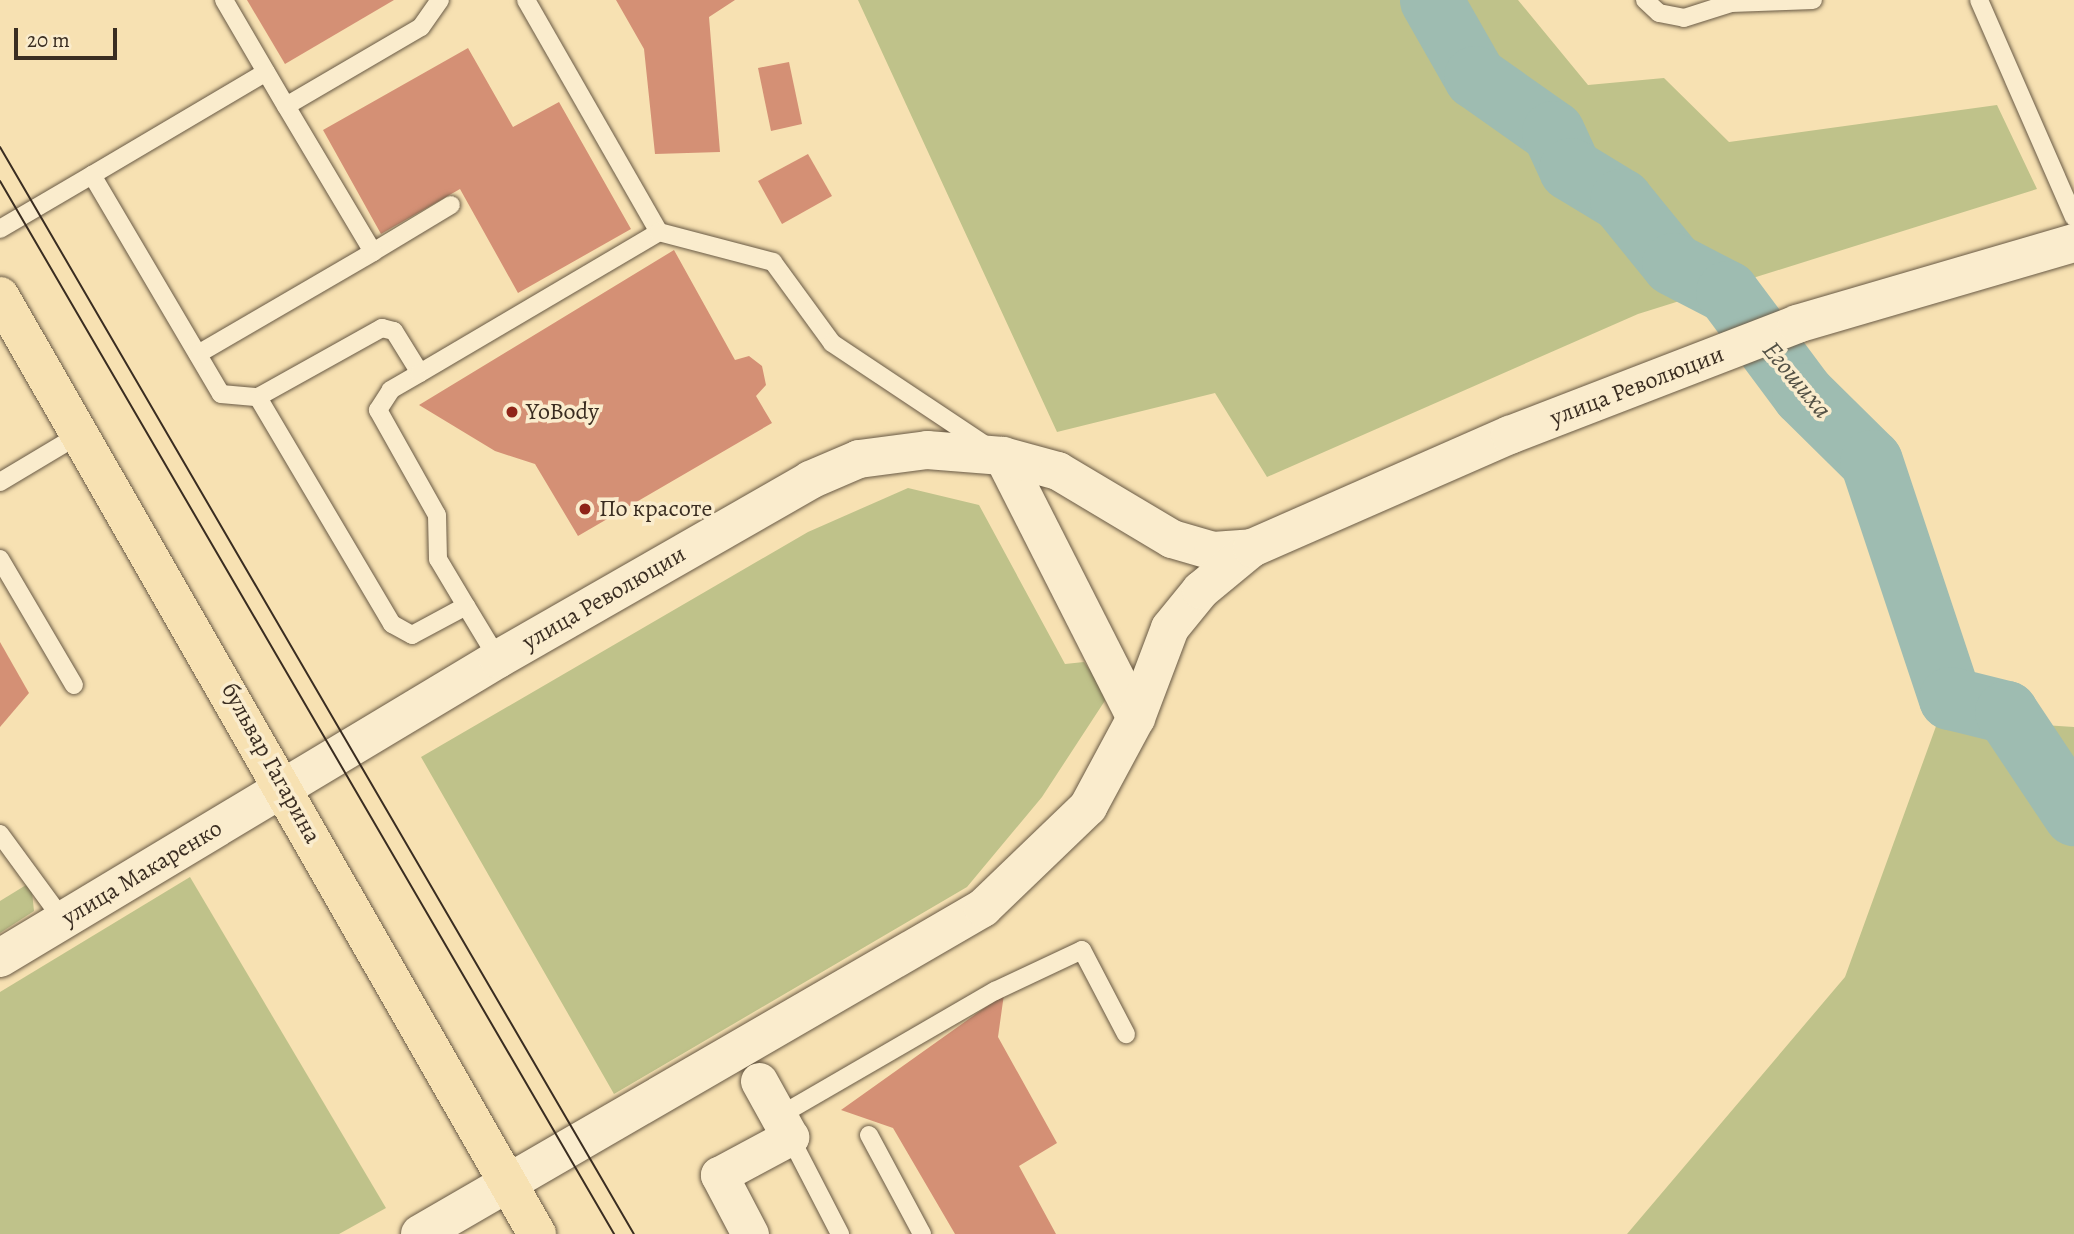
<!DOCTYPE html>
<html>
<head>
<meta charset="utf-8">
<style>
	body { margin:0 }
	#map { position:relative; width:2074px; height:1234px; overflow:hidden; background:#f7e1b2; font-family:Alegreya,serif }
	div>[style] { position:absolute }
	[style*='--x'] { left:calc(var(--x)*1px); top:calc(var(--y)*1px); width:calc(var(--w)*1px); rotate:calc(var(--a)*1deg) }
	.green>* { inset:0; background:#bfc28a }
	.river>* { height:63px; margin:-31.5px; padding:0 31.5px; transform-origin:31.5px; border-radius:31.5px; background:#9ebcb1 }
	.building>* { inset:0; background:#d49075 }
	.roads { filter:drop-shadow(0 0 2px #695a45) drop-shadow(0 0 2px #695a45) }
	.lane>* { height:18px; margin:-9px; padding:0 9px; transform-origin:9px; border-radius:9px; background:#faeccd }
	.street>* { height:37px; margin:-18.5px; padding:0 18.5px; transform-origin:18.5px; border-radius:18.5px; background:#faeccd }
	.secondary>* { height:38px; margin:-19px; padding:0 19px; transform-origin:19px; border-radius:19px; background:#faeccd }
	.primary>* { height:38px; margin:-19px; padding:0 19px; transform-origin:19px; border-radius:19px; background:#f7e1b2 }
	.tram>* { height:2px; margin:-1px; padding:0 1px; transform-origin:1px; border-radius:1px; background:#3a2d21 }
	.dots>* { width:19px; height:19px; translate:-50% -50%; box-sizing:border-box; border:4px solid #faeccd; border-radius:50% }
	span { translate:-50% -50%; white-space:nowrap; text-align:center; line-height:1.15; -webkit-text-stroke:7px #faeccd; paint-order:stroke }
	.street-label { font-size:24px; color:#3a2d21 }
	.poi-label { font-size:24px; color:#3a2d21 }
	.left { translate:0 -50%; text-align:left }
	.water-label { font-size:26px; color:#535145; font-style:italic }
	.scale { position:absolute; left:14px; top:28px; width:103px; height:32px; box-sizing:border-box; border:4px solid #3a2d21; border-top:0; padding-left:9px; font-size:21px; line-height:24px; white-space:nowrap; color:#3a2d21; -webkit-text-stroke:5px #faeccd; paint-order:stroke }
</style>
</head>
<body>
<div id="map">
	<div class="green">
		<i style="clip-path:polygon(858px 0,1518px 0,1588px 85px,1664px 78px,1729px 142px,1997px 105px,2037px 189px,1638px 314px,1267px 477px,1215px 393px,1057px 432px)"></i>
		<i style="clip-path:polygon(908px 488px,979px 505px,1065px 664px,1084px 662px,1108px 696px,1042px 797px,967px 887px,614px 1094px,421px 757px,808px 532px)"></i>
		<i style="clip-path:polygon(1939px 718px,2074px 727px,2074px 1234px,1627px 1234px,1845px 977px)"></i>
		<i style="clip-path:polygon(190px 877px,386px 1208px,339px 1234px,0 1234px,0 992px)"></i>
		<i style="clip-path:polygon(31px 882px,34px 911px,0 933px,0 901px)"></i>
	</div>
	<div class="river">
		<i style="--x:1431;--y:0;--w:89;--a:60.3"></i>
		<i style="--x:1475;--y:77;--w:95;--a:35.2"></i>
		<i style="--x:1553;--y:132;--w:41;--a:65.3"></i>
		<i style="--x:1570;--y:169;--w:60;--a:31.3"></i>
		<i style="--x:1621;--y:200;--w:82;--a:50.9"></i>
		<i style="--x:1673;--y:264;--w:61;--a:27.4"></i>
		<i style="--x:1727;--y:292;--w:127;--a:53.3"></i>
		<i style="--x:1803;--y:394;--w:95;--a:44.6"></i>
		<i style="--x:1871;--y:461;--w:250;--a:71.6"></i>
		<i style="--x:1950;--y:698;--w:58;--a:14"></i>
		<i style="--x:2006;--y:712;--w:123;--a:56.3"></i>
	</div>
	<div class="building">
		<i style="clip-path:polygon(247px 0,394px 0,285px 64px)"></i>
		<i style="clip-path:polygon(616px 0,735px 0,709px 17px,720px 152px,655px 154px,644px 49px)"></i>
		<i style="clip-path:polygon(468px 48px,513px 127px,559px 102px,631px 229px,518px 293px,460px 189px,381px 234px,323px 130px)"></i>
		<i style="clip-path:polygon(789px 62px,802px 124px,771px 131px,758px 68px)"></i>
		<i style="clip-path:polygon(808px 154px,832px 196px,782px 224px,758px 181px)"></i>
		<i style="clip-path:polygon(674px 250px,735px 360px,749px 356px,762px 366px,766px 385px,756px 396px,772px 423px,578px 536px,535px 464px,495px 451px,419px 405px)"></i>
		<i style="clip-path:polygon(0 642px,29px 693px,0 727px)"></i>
		<i style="clip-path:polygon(1004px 994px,998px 1037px,1057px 1143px,1019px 1166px,1056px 1234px,955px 1234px,893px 1128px,841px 1110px)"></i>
	</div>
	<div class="roads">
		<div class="lane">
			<i style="--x:224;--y:0;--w:123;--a:59.7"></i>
			<i style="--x:526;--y:0;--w:267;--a:60.2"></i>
			<i style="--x:1645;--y:0;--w:19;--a:43"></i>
			<i style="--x:1659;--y:13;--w:25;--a:11"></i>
			<i style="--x:1684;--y:18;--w:49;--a:-17.7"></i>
			<i style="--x:1731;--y:3;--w:82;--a:-2.1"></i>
			<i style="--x:1979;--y:0;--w:237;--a:66.4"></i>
			<i style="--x:92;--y:175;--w:202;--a:-30.6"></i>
			<i style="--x:0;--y:229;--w:107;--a:-30.4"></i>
			<i style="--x:92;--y:175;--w:254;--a:59.5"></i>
			<i style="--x:221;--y:394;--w:37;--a:5"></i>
			<i style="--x:373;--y:252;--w:91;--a:-31.1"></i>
			<i style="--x:198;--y:354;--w:203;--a:-30.2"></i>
			<i style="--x:373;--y:252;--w:170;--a:-120.8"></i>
			<i style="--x:286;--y:106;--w:156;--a:-30.3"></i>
			<i style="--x:421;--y:27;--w:33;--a:-55"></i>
			<i style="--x:420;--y:373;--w:34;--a:150"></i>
			<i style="--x:391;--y:390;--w:24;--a:123"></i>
			<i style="--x:378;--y:410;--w:120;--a:60.7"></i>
			<i style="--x:437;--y:515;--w:44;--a:88.7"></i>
			<i style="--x:438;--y:559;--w:55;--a:59.2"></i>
			<i style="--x:0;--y:482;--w:96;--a:-30.9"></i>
			<i style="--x:0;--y:559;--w:146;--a:59.6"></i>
			<i style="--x:498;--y:659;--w:62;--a:-121.1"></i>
			<i style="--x:466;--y:606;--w:61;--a:151.8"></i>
			<i style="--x:412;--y:635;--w:23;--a:-151"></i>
			<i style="--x:392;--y:624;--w:264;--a:-120.6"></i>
			<i style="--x:258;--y:397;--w:142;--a:-29.1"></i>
			<i style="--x:382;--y:328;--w:12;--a:14"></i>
			<i style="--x:394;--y:331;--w:49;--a:58.2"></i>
			<i style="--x:420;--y:373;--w:277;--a:-30.5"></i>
			<i style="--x:659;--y:232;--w:118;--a:14.7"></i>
			<i style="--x:773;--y:262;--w:100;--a:53.9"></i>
			<i style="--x:832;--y:343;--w:184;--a:33.7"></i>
			<i style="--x:0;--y:834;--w:107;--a:53.8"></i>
			<i style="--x:779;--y:1116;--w:250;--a:-30.1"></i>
			<i style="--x:995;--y:991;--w:96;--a:-25.2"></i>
			<i style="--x:1082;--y:950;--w:95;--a:62.4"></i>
			<i style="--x:869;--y:1135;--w:112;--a:61.8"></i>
			<i style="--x:790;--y:1137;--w:109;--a:62.7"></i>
		</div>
		<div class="street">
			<i style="--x:750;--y:1234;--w:67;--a:-117.7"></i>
			<i style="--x:719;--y:1175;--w:81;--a:-28.2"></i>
			<i style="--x:790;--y:1137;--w:64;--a:-119"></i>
		</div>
		<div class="secondary">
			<i style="--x:1003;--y:456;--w:294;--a:63.1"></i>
			<i style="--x:0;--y:958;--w:581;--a:-30.98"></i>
			<i style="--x:498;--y:659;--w:360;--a:-29.8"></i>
			<i style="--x:810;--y:480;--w:53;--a:-23.2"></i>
			<i style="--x:859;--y:459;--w:69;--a:-7.5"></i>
			<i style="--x:927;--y:450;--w:76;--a:4.5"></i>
			<i style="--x:1003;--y:456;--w:57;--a:15.3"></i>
			<i style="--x:1058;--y:471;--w:133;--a:30.8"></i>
			<i style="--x:1172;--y:539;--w:43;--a:16.3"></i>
			<i style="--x:1213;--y:551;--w:39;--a:-4"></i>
			<i style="--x:420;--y:1234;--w:651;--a:-30.07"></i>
			<i style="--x:983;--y:908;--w:146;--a:-43.9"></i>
			<i style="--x:1088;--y:807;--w:101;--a:-61.7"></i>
			<i style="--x:1136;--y:718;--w:96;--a:-69.3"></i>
			<i style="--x:1170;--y:628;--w:49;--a:-50.8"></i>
			<i style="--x:1201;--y:590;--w:66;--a:-39.5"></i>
			<i style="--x:1252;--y:548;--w:282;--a:-23.7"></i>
			<i style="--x:1510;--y:435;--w:308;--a:-21.1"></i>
			<i style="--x:1797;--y:324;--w:289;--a:-16.3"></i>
		</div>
		<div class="primary">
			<i style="--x:0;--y:296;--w:1081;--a:60.21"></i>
		</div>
	</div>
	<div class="tram">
		<i style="--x:0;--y:147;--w:1258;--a:59.75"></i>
		<i style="--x:0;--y:181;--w:1219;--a:59.75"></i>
	</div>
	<div class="dots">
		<i style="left:512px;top:412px;background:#8f2418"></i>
		<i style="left:585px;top:509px;background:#8f2418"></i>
	</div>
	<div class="street-label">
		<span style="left:1637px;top:386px;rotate:-21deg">улица Революции</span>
		<span style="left:604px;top:598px;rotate:-30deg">улица Революции</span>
		<span style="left:271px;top:763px;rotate:61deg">бульвар Гагарина</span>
		<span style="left:142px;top:873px;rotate:-31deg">улица Макаренко</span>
	</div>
	<div class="poi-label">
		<span class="left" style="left:526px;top:412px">YoBody</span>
		<span class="left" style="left:599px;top:509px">По красоте</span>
	</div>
	<div class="water-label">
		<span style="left:1797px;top:380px;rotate:50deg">Егошиха</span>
	</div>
	<div class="scale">20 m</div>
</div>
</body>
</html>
